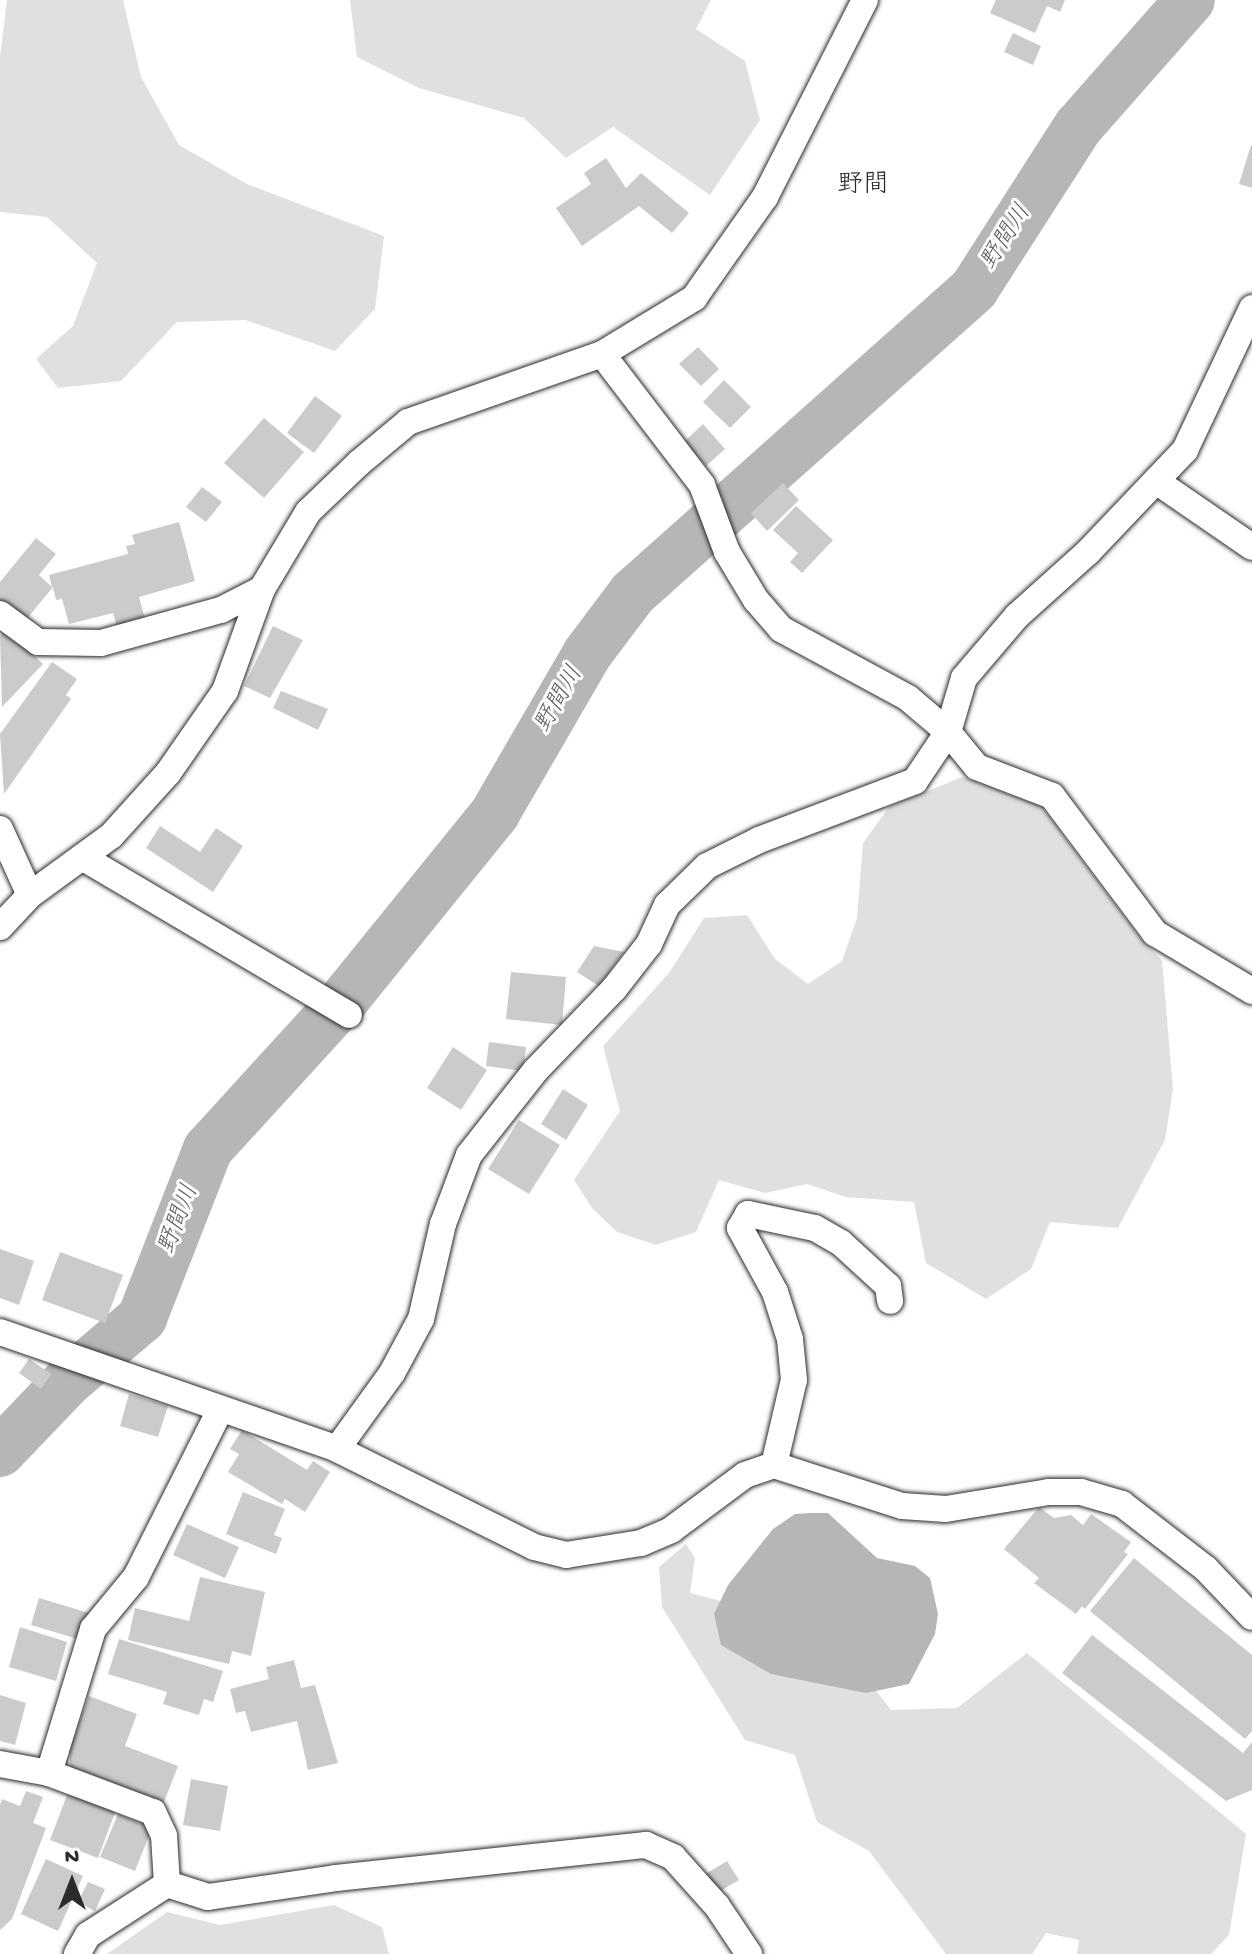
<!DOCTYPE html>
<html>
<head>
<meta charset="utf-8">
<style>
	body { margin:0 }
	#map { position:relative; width:1252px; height:1954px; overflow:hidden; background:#fff; font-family:"Gochi Hand","Klee One",sans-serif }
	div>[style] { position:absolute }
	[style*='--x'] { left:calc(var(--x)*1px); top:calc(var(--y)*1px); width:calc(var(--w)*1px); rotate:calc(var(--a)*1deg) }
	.green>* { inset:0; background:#e0e0e0 }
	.water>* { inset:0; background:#b6b6b6 }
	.river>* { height:50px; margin:-25px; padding:0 25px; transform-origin:25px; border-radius:25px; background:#b6b6b6 }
	.building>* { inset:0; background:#cbcbcb }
	.roads { filter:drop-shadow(0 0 2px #2b2b2b) drop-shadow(0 0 2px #2b2b2b) }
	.street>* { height:26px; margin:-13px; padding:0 13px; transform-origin:13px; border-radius:13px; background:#fff }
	span { translate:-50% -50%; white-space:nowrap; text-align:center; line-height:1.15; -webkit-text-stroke:6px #fff; paint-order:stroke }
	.water-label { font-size:24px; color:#5c5c5c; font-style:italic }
	.quarter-label { font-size:26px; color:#2b2b2b }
	.north { position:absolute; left:32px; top:1842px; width:80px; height:80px; -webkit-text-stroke:6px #fff; paint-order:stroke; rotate:0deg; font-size:22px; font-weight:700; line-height:32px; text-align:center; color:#2b2b2b }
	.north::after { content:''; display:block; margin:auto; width:28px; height:36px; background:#2b2b2b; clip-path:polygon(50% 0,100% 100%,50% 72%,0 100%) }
</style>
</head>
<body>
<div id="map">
	<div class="green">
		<i style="clip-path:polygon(7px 0,123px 0,141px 77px,179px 145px,247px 184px,384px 236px,375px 309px,335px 351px,245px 320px,177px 322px,121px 381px,58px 388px,36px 359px,73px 326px,97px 263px,47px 217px,0 212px,0 57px)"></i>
		<i style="clip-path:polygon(350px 0,711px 0,696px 29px,745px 61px,760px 120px,710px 195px,613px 127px,566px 158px,524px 118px,419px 88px,357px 57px)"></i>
		<i style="clip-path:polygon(962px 777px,1041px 806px,1140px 938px,1162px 960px,1173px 1089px,1165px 1140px,1118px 1228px,1050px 1222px,1031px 1269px,986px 1299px,926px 1263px,914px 1202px,846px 1197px,807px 1184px,765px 1193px,719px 1180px,696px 1232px,656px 1245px,617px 1232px,592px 1208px,574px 1180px,620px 1111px,603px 1046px,669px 973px,704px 918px,747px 915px,775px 959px,808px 984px,842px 961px,857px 918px,863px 843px,889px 807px)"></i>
		<i style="clip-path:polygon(686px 1544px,695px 1558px,690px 1593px,748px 1608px,852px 1659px,891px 1710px,957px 1708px,1027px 1653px,1246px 1834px,1229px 1935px,1211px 1954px,1077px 1954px,1079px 1940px,1046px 1933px,1032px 1954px,946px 1954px,869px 1851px,817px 1822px,795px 1755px,745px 1740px,662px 1607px,659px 1567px)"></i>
		<i style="clip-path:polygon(334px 1905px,382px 1927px,389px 1954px,107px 1954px,167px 1912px,220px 1925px)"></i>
	</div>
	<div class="water">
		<i style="clip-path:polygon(810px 1513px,828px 1513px,877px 1558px,915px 1566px,930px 1578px,938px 1614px,935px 1634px,909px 1684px,866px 1693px,771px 1674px,721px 1645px,714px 1614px,728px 1585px,773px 1529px,795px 1514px)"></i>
	</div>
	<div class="river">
		<i style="--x:0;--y:1452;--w:97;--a:-46.3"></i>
		<i style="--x:67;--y:1382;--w:99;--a:-40.5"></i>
		<i style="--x:142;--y:1318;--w:181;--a:-68.7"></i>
		<i style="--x:208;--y:1149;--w:200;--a:-47.6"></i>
		<i style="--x:343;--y:1001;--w:242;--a:-51"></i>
		<i style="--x:495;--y:813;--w:184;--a:-59.9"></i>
		<i style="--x:587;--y:654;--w:76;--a:-53"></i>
		<i style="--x:633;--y:593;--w:457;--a:-41.7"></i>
		<i style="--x:974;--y:289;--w:193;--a:-57.3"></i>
		<i style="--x:1078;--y:127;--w:169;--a:-48.6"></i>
	</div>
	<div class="building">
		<i style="clip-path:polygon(996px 0,1065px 0,1060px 12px,1047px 6px,1035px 33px,990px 13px)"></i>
		<i style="clip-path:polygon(1013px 33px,1041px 46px,1033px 65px,1004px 52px)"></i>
		<i style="clip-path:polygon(1251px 145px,1252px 146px,1252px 188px,1239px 184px)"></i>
		<i style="clip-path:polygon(606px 158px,626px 188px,641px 173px,689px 213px,672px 233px,639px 206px,582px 246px,556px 208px,591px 184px,584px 173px)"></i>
		<i style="clip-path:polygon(698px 347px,719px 369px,701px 386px,679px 364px)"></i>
		<i style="clip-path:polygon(724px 380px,751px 407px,730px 428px,703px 402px)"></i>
		<i style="clip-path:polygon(315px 396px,342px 416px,314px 453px,287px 433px)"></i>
		<i style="clip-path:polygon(264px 418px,304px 452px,264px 498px,224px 463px)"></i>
		<i style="clip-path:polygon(703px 424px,725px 449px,706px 466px,684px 442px)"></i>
		<i style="clip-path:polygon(783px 483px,799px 500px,767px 531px,751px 513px)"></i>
		<i style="clip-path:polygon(202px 487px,222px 502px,206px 522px,186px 507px)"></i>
		<i style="clip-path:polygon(796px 506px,833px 540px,802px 573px,790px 562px,798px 553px,773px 530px)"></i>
		<i style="clip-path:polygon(179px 522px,195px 581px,139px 597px,147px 626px,119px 633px,113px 613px,69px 624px,62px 599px,56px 600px,53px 587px,25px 621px,0 601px,0 582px,36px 538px,56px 554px,39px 575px,52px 587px,49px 575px,128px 554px,126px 546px,135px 544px,132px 535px)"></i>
		<i style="clip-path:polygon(273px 626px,303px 640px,270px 698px,244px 686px)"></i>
		<i style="clip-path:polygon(6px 629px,43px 664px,2px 707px,0 636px)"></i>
		<i style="clip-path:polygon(52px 662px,77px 679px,66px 695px,71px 699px,4px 794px,0 734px)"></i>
		<i style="clip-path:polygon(281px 691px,328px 709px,318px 730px,273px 708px)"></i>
		<i style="clip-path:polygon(160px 826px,200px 852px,216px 828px,243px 846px,213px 892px,146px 848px)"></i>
		<i style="clip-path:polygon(594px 946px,624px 952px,599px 986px,577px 972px)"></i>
		<i style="clip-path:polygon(511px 972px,566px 977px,562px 1025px,506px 1019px)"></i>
		<i style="clip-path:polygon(489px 1042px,526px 1047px,523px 1071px,486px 1066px)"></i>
		<i style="clip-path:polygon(453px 1047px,487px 1070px,461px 1110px,427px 1088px)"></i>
		<i style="clip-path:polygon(563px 1089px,588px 1105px,566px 1140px,541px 1124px)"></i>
		<i style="clip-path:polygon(519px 1120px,560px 1145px,529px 1194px,488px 1169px)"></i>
		<i style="clip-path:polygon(0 1249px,34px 1261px,19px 1305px,0 1298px)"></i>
		<i style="clip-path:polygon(60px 1252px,123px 1275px,105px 1323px,42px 1300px)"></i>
		<i style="clip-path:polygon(29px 1359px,51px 1374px,41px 1389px,19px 1373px)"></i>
		<i style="clip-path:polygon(129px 1394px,168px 1406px,158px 1437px,120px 1426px)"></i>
		<i style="clip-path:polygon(242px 1430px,307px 1470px,313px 1461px,330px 1472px,305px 1512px,285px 1499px,282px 1504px,228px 1472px,239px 1454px,230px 1449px)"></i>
		<i style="clip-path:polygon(243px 1492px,285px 1509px,274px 1535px,282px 1538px,276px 1554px,226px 1534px)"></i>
		<i style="clip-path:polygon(1039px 1507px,1054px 1518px,1071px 1515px,1083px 1525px,1091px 1514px,1131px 1542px,1124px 1552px,1128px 1554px,1085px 1609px,1082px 1606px,1076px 1614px,1034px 1583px,1039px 1578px,1004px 1549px)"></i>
		<i style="clip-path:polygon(187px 1524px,239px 1547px,225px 1578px,173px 1555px)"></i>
		<i style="clip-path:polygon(1134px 1558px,1252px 1655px,1252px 1731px,1245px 1739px,1090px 1611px)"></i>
		<i style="clip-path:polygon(200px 1577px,265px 1592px,251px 1656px,232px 1651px,229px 1664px,128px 1640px,135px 1608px,189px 1621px)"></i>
		<i style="clip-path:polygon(39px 1598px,89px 1613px,81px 1640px,31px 1625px)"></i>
		<i style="clip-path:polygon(20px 1627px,67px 1642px,56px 1681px,9px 1667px)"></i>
		<i style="clip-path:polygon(1092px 1635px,1243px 1753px,1252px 1742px,1252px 1790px,1226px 1801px,1062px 1673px)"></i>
		<i style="clip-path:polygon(119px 1639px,223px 1671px,213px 1702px,204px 1699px,199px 1715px,163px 1704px,167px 1692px,108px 1674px)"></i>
		<i style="clip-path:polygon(294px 1660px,301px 1688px,315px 1685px,338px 1763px,308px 1770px,297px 1721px,251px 1732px,245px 1711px,236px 1713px,230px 1689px,269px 1679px,266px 1667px)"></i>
		<i style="clip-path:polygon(0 1695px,26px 1703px,15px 1745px,0 1741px)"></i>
		<i style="clip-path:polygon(89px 1696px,137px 1714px,125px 1746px,178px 1766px,164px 1802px,70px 1767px,70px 1748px)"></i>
		<i style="clip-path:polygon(191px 1779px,228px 1786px,220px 1831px,183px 1825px)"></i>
		<i style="clip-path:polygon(26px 1791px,43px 1797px,33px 1823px,46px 1828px,12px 1919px,0 1930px,0 1805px,2px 1799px,20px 1806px)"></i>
		<i style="clip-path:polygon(67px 1795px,117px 1807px,98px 1858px,50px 1840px)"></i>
		<i style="clip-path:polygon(118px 1814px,152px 1828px,135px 1871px,100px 1857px)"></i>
		<i style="clip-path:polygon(46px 1859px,83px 1876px,58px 1931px,21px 1914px)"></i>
		<i style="clip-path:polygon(727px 1861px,739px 1880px,715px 1894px,704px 1875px)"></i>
		<i style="clip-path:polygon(88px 1882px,105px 1889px,95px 1911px,78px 1902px)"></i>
	</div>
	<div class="roads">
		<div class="street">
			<i style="--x:602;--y:354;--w:165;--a:52.6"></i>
			<i style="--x:702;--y:485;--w:72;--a:69.5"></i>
			<i style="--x:727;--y:552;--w:56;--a:58.9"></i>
			<i style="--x:756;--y:600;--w:38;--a:49"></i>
			<i style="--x:781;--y:629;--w:145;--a:28.5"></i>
			<i style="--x:908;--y:698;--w:52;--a:40.4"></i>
			<i style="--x:948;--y:732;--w:45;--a:50.4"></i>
			<i style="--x:977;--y:767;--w:80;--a:21.1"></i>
			<i style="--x:1052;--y:796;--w:171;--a:53.1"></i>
			<i style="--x:1155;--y:933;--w:113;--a:30.9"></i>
			<i style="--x:1156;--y:481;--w:116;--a:34.5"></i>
			<i style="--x:0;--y:614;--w:47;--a:36.4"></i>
			<i style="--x:38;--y:642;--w:63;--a:0.9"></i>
			<i style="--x:101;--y:643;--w:124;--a:-15.4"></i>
			<i style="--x:221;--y:610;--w:46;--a:-27.1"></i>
			<i style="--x:0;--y:829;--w:72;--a:65.6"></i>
			<i style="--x:82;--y:857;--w:310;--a:30.6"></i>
			<i style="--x:0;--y:927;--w:44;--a:-46.8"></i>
			<i style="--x:30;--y:895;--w:100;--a:-36.1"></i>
			<i style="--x:111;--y:836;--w:85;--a:-47.9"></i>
			<i style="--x:168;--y:773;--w:100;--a:-55.2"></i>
			<i style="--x:225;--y:691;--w:109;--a:-70.1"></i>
			<i style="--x:262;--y:589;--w:90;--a:-59.1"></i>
			<i style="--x:308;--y:512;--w:71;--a:-43.9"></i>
			<i style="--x:359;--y:463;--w:64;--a:-39.9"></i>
			<i style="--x:408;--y:422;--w:206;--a:-19.3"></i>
			<i style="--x:602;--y:354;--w:108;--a:-31.3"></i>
			<i style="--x:694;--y:298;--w:123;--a:-54.9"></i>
			<i style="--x:765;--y:197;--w:221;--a:-63.1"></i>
			<i style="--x:0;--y:1332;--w:357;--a:19.1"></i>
			<i style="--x:337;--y:1449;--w:220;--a:26.4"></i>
			<i style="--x:534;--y:1547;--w:33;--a:14"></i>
			<i style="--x:566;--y:1555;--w:76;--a:-9.1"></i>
			<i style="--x:641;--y:1543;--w:33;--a:-23"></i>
			<i style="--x:671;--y:1530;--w:92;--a:-36.6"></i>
			<i style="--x:745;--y:1475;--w:31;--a:-19"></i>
			<i style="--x:774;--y:1465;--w:134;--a:17.8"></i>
			<i style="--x:902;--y:1506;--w:44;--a:3.9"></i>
			<i style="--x:946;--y:1509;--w:104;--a:-9.4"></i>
			<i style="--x:1049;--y:1492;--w:32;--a:0"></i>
			<i style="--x:1081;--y:1492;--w:43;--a:16.3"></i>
			<i style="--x:1122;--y:1504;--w:106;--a:37.7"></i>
			<i style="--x:1206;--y:1569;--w:66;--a:46.2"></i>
			<i style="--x:337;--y:1449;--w:94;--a:-54.1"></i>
			<i style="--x:392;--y:1373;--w:61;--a:-61.8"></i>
			<i style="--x:421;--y:1319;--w:98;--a:-77"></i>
			<i style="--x:443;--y:1224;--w:74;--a:-69.4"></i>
			<i style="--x:469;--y:1155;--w:108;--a:-51.8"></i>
			<i style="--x:536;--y:1070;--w:112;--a:-46.1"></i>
			<i style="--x:614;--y:989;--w:57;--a:-52.1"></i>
			<i style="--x:649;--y:944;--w:43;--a:-65.2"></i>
			<i style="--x:667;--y:905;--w:56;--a:-44.3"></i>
			<i style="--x:707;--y:866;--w:58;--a:-26.6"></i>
			<i style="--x:759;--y:840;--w:167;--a:-20.7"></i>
			<i style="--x:915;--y:781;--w:59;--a:-56"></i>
			<i style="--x:948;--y:732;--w:56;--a:-73.5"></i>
			<i style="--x:964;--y:678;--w:82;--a:-49.5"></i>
			<i style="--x:1017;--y:616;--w:96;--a:-42"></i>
			<i style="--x:1088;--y:552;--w:141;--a:-46.4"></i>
			<i style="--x:1185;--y:450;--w:157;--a:-64.7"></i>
			<i style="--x:774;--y:1465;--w:87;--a:-76.8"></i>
			<i style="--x:794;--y:1380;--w:41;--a:-95.6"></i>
			<i style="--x:790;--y:1339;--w:49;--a:-107.7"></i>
			<i style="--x:775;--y:1292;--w:73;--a:-118.7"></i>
			<i style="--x:740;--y:1228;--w:16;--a:-60"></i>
			<i style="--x:748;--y:1214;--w:68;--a:11.8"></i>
			<i style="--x:815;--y:1228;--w:30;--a:30"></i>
			<i style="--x:841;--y:1243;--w:64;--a:42.5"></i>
			<i style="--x:888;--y:1286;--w:15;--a:82"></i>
			<i style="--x:0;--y:1764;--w:50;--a:10.4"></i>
			<i style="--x:49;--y:1773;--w:111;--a:20.6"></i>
			<i style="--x:153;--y:1812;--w:26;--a:65"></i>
			<i style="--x:164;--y:1836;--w:48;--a:86.4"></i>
			<i style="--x:49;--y:1773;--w:151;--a:-73"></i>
			<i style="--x:93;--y:1629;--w:67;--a:-50.4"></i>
			<i style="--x:136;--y:1577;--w:187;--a:-63.3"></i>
			<i style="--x:167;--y:1884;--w:43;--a:17.6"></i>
			<i style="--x:208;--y:1897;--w:129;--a:-8.4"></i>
			<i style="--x:336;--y:1878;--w:312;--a:-6.1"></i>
			<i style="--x:646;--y:1845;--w:30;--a:24"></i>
			<i style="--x:673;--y:1857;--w:66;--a:48.1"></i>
			<i style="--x:717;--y:1906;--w:58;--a:56.3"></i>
			<i style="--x:77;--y:1954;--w:22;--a:-60"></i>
			<i style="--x:88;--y:1935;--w:94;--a:-32.8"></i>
		</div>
	</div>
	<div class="water-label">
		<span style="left:1007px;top:238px;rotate:-57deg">野間川</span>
		<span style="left:560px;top:700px;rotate:-60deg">野間川</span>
		<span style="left:180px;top:1220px;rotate:-69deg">野間川</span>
	</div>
	<div class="quarter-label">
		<span style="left:863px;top:187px">野間</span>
	</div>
	<div class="north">N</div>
</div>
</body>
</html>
